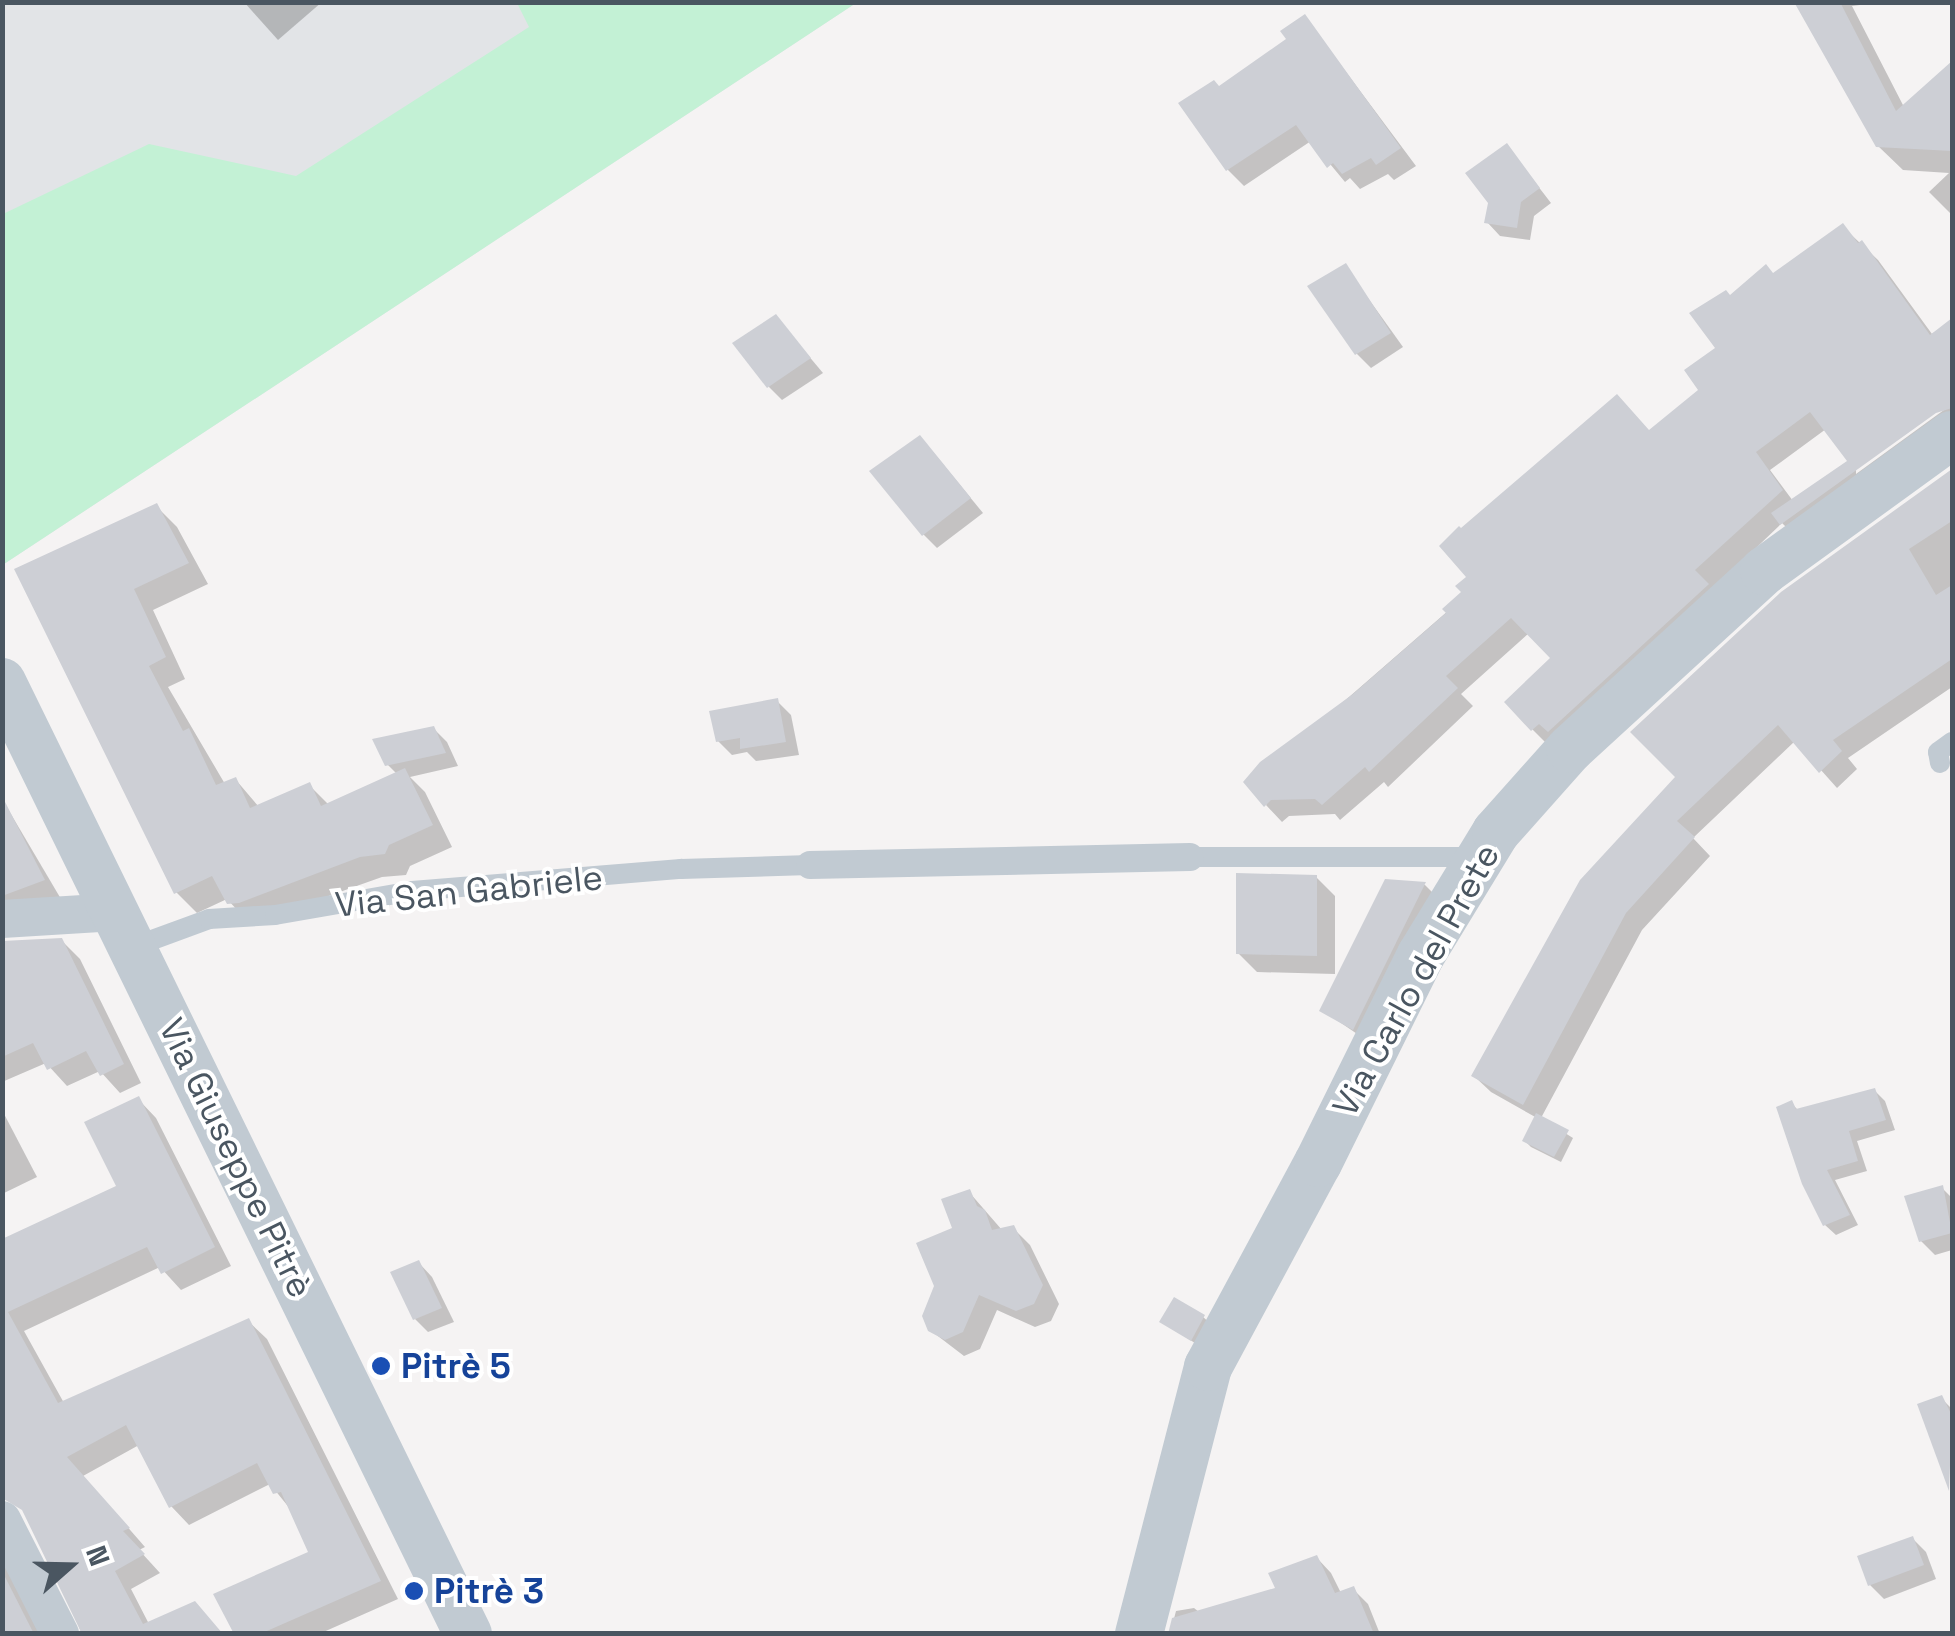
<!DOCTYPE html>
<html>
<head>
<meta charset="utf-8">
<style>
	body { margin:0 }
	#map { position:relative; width:1955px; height:1636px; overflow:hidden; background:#f5f3f3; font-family:"Space Grotesk",sans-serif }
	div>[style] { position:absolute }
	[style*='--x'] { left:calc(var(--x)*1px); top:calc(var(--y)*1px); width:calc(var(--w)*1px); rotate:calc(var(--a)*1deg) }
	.airport>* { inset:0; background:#e2e4e7 }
	.green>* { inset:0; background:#c3f1d5 }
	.shadow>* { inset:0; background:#0003 }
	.building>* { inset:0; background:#cdcfd5 }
	.service>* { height:20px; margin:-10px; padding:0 10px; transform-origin:10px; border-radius:10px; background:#c1cad2 }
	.pedestrian>* { height:28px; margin:-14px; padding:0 14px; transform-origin:14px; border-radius:14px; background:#c1cad2 }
	.minor>* { height:38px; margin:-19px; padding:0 19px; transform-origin:19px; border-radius:19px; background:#c1cad2 }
	.tertiary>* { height:48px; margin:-24px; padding:0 24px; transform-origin:24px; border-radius:24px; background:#c1cad2 }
	.dots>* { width:28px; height:28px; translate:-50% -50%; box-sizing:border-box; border:5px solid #fff; border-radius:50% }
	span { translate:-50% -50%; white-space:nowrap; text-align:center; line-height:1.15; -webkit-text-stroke:8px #fff; paint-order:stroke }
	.street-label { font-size:35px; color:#4a5661 }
	.transit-label { font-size:35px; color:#164399; font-weight:700 }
	.left { translate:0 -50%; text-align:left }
	.frame { position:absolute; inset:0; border:5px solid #4a5661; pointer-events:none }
	.north { position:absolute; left:20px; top:1516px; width:100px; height:100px; -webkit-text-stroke:8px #fff; paint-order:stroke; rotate:70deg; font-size:28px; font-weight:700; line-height:40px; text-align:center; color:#4a5661 }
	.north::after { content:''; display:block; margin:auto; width:35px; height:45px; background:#4a5661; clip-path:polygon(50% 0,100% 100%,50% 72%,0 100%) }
</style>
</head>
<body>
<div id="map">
	<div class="airport">
		<i style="clip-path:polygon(3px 3px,856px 3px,4px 564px)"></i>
	</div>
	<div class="green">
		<i style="clip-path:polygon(517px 3px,856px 3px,4px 564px,3px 214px,149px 144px,296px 176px,529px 27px)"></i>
	</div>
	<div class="shadow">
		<i style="clip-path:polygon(244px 2px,322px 2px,278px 40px)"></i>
		<i style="clip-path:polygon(1797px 2px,1884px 2px,1852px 6px,1904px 107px,1952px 65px,1952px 215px,1929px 192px,1949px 173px,1903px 170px,1878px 146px)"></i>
		<i style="clip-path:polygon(1305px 17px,1416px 166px,1394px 180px,1388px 174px,1360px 189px,1350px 178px,1345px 182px,1311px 141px,1244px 186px,1228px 170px,1219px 89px,1290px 39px)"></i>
		<i style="clip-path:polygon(1507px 146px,1551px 203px,1534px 216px,1530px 240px,1500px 236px,1487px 222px)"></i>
		<i style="clip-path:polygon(evenodd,1842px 226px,1878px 260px,1932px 334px,1952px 320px,1952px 429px,1799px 540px,1782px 523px,1549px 746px,1532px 729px,1554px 658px,1529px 633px,1461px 694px,1473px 706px,1388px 787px,1384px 782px,1340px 820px,1335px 814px,1289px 816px,1282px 822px,1266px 805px,1295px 744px,1702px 390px,1719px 348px,1730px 298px,1774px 276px,1842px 226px,1945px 403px,1948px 407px,1856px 474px,1856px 468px,1945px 403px,1842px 226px,1826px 429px,1851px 461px,1793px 501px,1770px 470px,1826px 429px)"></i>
		<i style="clip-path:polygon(1345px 266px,1403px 347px,1371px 368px,1357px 354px)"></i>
		<i style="clip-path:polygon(776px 317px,823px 373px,782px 400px,769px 387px)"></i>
		<i style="clip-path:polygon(933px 452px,983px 513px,937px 548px,923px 534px)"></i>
		<i style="clip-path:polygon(1952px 472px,1952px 687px,1848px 758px,1857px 769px,1837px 788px,1795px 741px,1693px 838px,1710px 856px,1642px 930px,1541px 1118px,1573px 1138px,1561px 1162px,1531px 1147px,1525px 1141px,1537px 1118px,1491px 1092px,1474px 1076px,1679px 777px,1783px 594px)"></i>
		<i style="clip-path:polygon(156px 506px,177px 527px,208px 584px,153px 610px,185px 679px,168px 687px,225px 784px,236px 780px,259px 807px,309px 785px,329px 805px,397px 774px,387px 764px,433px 728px,447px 742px,458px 766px,410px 777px,425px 792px,452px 847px,410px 866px,406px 875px,382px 877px,250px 924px,227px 899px,197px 913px,176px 892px,18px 570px)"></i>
		<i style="clip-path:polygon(777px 701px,791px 715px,799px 755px,756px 761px,747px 752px,732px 755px,718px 741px)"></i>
		<i style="clip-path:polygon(2px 799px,61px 899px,2px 922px)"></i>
		<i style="clip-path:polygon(1316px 877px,1335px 896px,1335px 974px,1257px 972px,1238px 953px)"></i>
		<i style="clip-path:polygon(1386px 881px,1425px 885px,1436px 896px,1366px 1040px,1322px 1010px)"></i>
		<i style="clip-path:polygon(61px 940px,80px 959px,141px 1083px,120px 1093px,100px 1071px,67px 1086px,46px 1063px,2px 1082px,2px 944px)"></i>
		<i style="clip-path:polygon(1875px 1091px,1885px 1101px,1895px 1130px,1857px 1141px,1867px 1171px,1835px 1180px,1858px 1225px,1836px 1235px,1825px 1225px,1791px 1103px,1799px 1111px)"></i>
		<i style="clip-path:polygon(138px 1099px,156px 1118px,231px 1266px,181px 1290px,160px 1267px,24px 1331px,64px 1403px,248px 1321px,267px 1339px,398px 1599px,319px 1634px,237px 1634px,312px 1553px,291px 1510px,270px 1484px,189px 1525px,171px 1506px,139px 1445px,83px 1476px,145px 1547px,139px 1550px,160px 1573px,131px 1589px,149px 1624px,82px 1634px,4px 1445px,2px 1242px,120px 1188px)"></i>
		<i style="clip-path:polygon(2px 1110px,37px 1177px,2px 1194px)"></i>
		<i style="clip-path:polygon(1942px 1188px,1952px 1198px,1952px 1250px,1935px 1255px,1921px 1241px)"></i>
		<i style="clip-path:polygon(969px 1192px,1002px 1230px,1013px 1228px,1030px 1245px,1059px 1304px,1051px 1321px,1035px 1327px,997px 1310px,980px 1349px,964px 1356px,930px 1330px)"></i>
		<i style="clip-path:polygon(419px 1263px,432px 1277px,454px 1322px,428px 1332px,415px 1319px)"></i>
		<i style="clip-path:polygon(1203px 1317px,1210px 1323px,1198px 1345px,1162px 1322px)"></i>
		<i style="clip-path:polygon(1941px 1398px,1952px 1409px,1951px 1465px,1937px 1451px)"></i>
		<i style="clip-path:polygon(1912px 1538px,1926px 1552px,1936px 1579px,1884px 1599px,1870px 1585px)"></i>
		<i style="clip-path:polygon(2px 1555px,42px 1634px,2px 1634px)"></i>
		<i style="clip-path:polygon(1317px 1558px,1331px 1573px,1341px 1593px,1353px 1589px,1368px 1604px,1380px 1634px,1170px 1634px,1176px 1611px,1194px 1608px,1199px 1612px,1279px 1589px)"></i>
	</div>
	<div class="building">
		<i style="clip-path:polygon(1794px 2px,1840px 2px,1896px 111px,1952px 61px,1952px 151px,1876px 147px)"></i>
		<i style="clip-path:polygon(1305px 14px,1401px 148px,1376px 165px,1371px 158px,1342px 174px,1333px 163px,1327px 168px,1296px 125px,1226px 171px,1178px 103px,1214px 80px,1219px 86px,1286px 39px,1280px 31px)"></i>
		<i style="clip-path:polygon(1507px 143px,1540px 188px,1521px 202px,1517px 228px,1484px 223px,1488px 203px,1465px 173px)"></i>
		<i style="clip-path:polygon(1843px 223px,1858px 243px,1862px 240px,1930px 335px,1952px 318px,1952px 408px,1936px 413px,1780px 525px,1771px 513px,1847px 461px,1810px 412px,1756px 452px,1783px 490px,1695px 570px,1709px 584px,1548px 732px,1539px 724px,1531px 731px,1504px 702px,1550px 658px,1511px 618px,1446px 676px,1458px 688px,1369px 772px,1365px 767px,1322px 805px,1315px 799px,1271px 800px,1264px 807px,1243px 782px,1260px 762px,1353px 694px,1446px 613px,1442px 609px,1461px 592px,1455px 586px,1466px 577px,1439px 546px,1459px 526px,1461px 528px,1617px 394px,1649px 430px,1698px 390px,1684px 370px,1715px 348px,1689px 313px,1726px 290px,1730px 295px,1766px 264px,1773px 273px)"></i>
		<i style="clip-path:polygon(1346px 263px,1391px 333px,1355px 355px,1307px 286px)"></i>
		<i style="clip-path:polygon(776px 314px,811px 358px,767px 388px,732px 343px)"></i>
		<i style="clip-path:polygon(920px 435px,971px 498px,922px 536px,869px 471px)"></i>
		<i style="clip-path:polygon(1952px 469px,1952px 521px,1909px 549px,1936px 595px,1952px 585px,1952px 659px,1833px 740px,1842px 751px,1819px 773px,1778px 725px,1677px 821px,1695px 837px,1626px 913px,1523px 1105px,1471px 1076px,1580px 880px,1675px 777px,1630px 732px,1781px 592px)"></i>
		<i style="clip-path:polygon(157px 503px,189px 563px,134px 589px,166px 657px,149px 666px,183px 731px,189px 728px,216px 785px,236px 777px,250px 808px,310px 782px,321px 806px,405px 768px,433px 825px,389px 845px,385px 854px,360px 857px,239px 903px,227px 904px,212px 876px,174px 894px,14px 569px)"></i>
		<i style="clip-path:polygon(778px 698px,786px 742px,740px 749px,740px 738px,716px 742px,709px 711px)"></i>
		<i style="clip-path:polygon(434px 726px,446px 753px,385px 766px,372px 739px)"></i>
		<i style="clip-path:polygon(2px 796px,45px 880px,2px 896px)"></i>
		<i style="clip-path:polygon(1236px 873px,1317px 875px,1317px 956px,1236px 954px)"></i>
		<i style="clip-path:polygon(1385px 879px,1426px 882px,1353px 1030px,1319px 1011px)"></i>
		<i style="clip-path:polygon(62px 938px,124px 1064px,100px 1076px,86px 1051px,47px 1070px,33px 1043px,2px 1057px,2px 941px)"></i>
		<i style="clip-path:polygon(1875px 1088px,1886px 1120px,1849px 1131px,1858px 1161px,1827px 1170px,1850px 1215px,1823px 1226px,1802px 1184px,1776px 1107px,1792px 1100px,1796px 1109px)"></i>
		<i style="clip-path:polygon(139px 1096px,215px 1247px,161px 1274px,147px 1247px,8px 1312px,58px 1403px,249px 1318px,381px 1581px,260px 1634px,234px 1634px,213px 1594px,308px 1552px,281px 1492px,273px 1494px,257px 1463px,169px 1508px,126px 1425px,67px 1457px,130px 1528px,123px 1531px,145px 1554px,115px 1571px,143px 1624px,195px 1601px,223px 1634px,82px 1634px,22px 1510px,2px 1498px,2px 1239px,116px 1186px,84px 1122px)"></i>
		<i style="clip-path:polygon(1536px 1113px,1569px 1130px,1554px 1157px,1522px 1141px)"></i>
		<i style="clip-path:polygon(1943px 1185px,1952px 1233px,1919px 1242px,1904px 1196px)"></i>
		<i style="clip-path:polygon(970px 1189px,977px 1206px,985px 1210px,992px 1230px,1014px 1225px,1043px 1285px,1034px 1304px,1016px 1311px,979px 1295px,963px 1332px,945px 1340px,928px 1331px,922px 1316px,934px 1286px,916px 1243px,952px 1228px,941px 1199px)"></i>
		<i style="clip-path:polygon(419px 1260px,442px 1308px,413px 1320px,390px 1272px)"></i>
		<i style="clip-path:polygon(1174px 1297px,1205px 1315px,1191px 1341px,1159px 1322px)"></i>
		<i style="clip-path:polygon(1942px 1395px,1952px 1416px,1949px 1491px,1917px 1404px)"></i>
		<i style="clip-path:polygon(1913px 1536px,1924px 1565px,1868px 1586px,1857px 1556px)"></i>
		<i style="clip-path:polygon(1317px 1555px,1335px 1593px,1354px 1586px,1374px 1634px,1168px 1634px,1172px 1618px,1275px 1588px,1268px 1573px)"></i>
		<i style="clip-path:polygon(2px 1571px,34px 1634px,2px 1634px)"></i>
	</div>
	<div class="service">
		<i style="--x:1940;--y:763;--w:11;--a:-100"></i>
		<i style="--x:1938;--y:752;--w:17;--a:-36"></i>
		<i style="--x:1190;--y:857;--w:289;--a:0"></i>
		<i style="--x:133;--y:947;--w:81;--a:-20.2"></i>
		<i style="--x:209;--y:919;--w:66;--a:-3.5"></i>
		<i style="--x:275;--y:915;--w:139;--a:-9.9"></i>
		<i style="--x:412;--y:891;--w:270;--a:-4.7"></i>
		<i style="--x:681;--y:869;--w:129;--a:-1.8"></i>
	</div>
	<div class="pedestrian">
		<i style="--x:810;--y:865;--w:380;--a:-1.2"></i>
	</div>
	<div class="minor">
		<i style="--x:2;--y:919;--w:114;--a:-3.5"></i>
		<i style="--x:2;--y:1520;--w:128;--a:63"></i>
	</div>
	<div class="tertiary">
		<i style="--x:2;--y:682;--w:1060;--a:63.92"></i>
		<i style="--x:1139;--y:1634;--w:276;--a:-75.5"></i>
		<i style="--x:1208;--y:1367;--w:232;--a:-61.7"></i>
		<i style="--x:1318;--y:1163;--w:232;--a:-63.7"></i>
		<i style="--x:1421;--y:955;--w:144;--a:-58.6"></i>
		<i style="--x:1496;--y:832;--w:111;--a:-48.3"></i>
		<i style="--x:1570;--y:749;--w:263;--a:-42.5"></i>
		<i style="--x:1764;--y:571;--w:232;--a:-35.9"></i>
	</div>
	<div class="dots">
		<i style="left:381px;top:1366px;background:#1a4fb4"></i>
		<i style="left:414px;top:1591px;background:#1a4fb4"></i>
	</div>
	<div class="street-label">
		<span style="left:469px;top:891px;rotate:-6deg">Via San Gabriele</span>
		<span style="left:1416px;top:980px;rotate:-61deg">Via Carlo del Prete</span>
		<span style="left:236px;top:1158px;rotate:64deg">Via Giuseppe Pitrè</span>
	</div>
	<div class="transit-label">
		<span class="left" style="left:401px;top:1366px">Pitrè 5</span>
		<span class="left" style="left:434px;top:1591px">Pitrè 3</span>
	</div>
	<div class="frame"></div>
	<div class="north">N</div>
</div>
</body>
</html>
